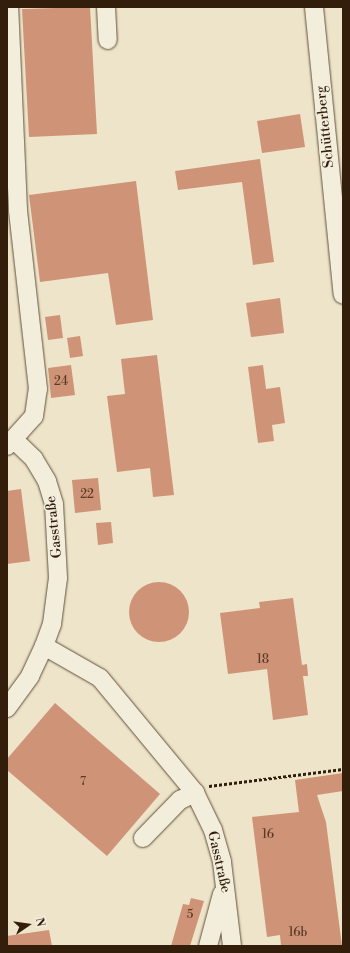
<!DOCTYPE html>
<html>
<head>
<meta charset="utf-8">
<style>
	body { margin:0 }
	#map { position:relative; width:350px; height:953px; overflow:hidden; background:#ede4c9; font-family:"Libre Bodoni",serif }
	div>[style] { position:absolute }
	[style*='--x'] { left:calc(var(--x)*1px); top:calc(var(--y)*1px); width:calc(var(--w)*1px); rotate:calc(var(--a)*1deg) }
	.building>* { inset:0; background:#cf9377 }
	.round { border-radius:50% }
	.path>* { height:2.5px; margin-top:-1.25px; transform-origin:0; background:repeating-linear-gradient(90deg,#321e0b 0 3px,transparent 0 5px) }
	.roads { filter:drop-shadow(0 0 1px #61503a) drop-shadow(0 0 1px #61503a) }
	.minor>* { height:18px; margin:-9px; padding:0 9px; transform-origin:9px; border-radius:9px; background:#f3eddc }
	span { translate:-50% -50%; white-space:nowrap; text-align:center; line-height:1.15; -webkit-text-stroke:3px #f3eddc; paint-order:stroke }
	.number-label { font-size:12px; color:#593b26 }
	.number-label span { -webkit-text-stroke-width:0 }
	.street-label { font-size:14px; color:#321e0b }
	.frame { position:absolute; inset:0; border:8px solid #321e0b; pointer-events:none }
	.north { position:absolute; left:8px; top:905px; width:40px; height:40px; -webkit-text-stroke:3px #f3eddc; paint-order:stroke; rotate:77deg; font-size:11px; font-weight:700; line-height:16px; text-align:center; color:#321e0b }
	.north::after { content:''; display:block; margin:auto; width:14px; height:18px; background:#321e0b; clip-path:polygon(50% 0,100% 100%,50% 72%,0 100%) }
</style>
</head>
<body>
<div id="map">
	<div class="building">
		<i style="clip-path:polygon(90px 7px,97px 134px,29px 137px,22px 9px)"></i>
		<i style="clip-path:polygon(300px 114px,305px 147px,262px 153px,257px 121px)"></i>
		<i style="clip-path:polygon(260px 159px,274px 262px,253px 265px,242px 182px,178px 190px,175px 171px)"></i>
		<i style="clip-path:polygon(136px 181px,153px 320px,116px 325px,108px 273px,40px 282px,29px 195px)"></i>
		<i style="clip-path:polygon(280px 298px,284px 333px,251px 337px,246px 303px)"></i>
		<i style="clip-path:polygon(60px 315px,63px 338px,48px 340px,45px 317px)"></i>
		<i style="clip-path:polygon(80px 336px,83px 356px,70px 358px,67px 338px)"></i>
		<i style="clip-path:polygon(157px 355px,174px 495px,153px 497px,150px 468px,117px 472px,107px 396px,125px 394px,121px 359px)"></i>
		<i style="clip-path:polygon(71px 365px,75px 395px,51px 398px,48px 368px)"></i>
		<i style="clip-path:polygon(263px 365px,266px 389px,280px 387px,285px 423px,272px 425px,274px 441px,258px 443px,248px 367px)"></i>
		<i style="clip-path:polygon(98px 478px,101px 510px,75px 513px,72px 480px)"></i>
		<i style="clip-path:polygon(21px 489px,30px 561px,7px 564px,7px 491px)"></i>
		<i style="clip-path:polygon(111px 522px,113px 543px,98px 545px,96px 523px)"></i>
		<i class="round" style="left:129px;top:582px;width:60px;height:60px"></i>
		<i style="clip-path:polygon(293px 598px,302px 665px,307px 664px,308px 676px,303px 676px,308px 715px,273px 720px,267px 669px,228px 674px,220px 613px,260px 608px,259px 602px)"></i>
		<i style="clip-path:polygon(55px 703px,160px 794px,107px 856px,7px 770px,7px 759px)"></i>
		<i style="clip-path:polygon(343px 773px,343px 791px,317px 795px,326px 822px,342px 946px,281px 946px,280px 935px,267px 937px,252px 817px,299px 812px,295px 780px)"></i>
		<i style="clip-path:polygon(191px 898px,204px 901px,190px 946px,171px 946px,183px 904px,189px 905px)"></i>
		<i style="clip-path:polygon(49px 930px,52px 946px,7px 946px,7px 936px)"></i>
	</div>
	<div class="path">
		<i style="--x:209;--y:786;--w:135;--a:-7.2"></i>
	</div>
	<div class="roads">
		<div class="minor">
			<i style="--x:106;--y:7;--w:33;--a:87"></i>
			<i style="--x:314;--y:7;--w:289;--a:84.3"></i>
			<i style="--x:7;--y:446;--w:40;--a:-48"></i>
			<i style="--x:34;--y:416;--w:27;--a:-82"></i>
			<i style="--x:38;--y:389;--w:180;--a:-96.4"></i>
			<i style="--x:18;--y:210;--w:203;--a:-92.5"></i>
			<i style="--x:44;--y:646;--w:64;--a:29.7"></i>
			<i style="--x:100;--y:678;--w:149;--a:50.4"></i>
			<i style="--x:195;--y:793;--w:41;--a:64.1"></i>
			<i style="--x:213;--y:830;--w:33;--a:74"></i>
			<i style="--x:222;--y:862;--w:85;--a:83.2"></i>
			<i style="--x:7;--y:708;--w:39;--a:-54"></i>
			<i style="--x:30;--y:676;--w:33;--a:-65"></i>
			<i style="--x:44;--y:646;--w:23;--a:-70"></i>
			<i style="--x:52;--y:624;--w:46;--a:-82.6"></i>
			<i style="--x:58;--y:578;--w:74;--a:-93.1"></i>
			<i style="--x:54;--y:504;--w:24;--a:-107"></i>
			<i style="--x:47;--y:481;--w:26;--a:-121"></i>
			<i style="--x:34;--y:459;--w:28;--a:-136"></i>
			<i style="--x:143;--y:838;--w:53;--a:-45.8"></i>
			<i style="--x:180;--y:800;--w:17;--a:-25"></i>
			<i style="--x:208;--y:946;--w:54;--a:-74.9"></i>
		</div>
	</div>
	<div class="number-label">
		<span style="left:61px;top:382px">24</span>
		<span style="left:87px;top:495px">22</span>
		<span style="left:263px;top:660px">18</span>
		<span style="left:83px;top:782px">7</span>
		<span style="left:268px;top:835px">16</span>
		<span style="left:190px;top:915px">5</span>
		<span style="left:298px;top:933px">16b</span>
	</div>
	<div class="street-label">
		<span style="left:325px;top:127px;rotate:-96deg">Schütterberg</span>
		<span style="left:54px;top:527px;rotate:-96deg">Gasstraße</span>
		<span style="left:219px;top:862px;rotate:77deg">Gasstraße</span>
	</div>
	<div class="frame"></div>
	<div class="north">N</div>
</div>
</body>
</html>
